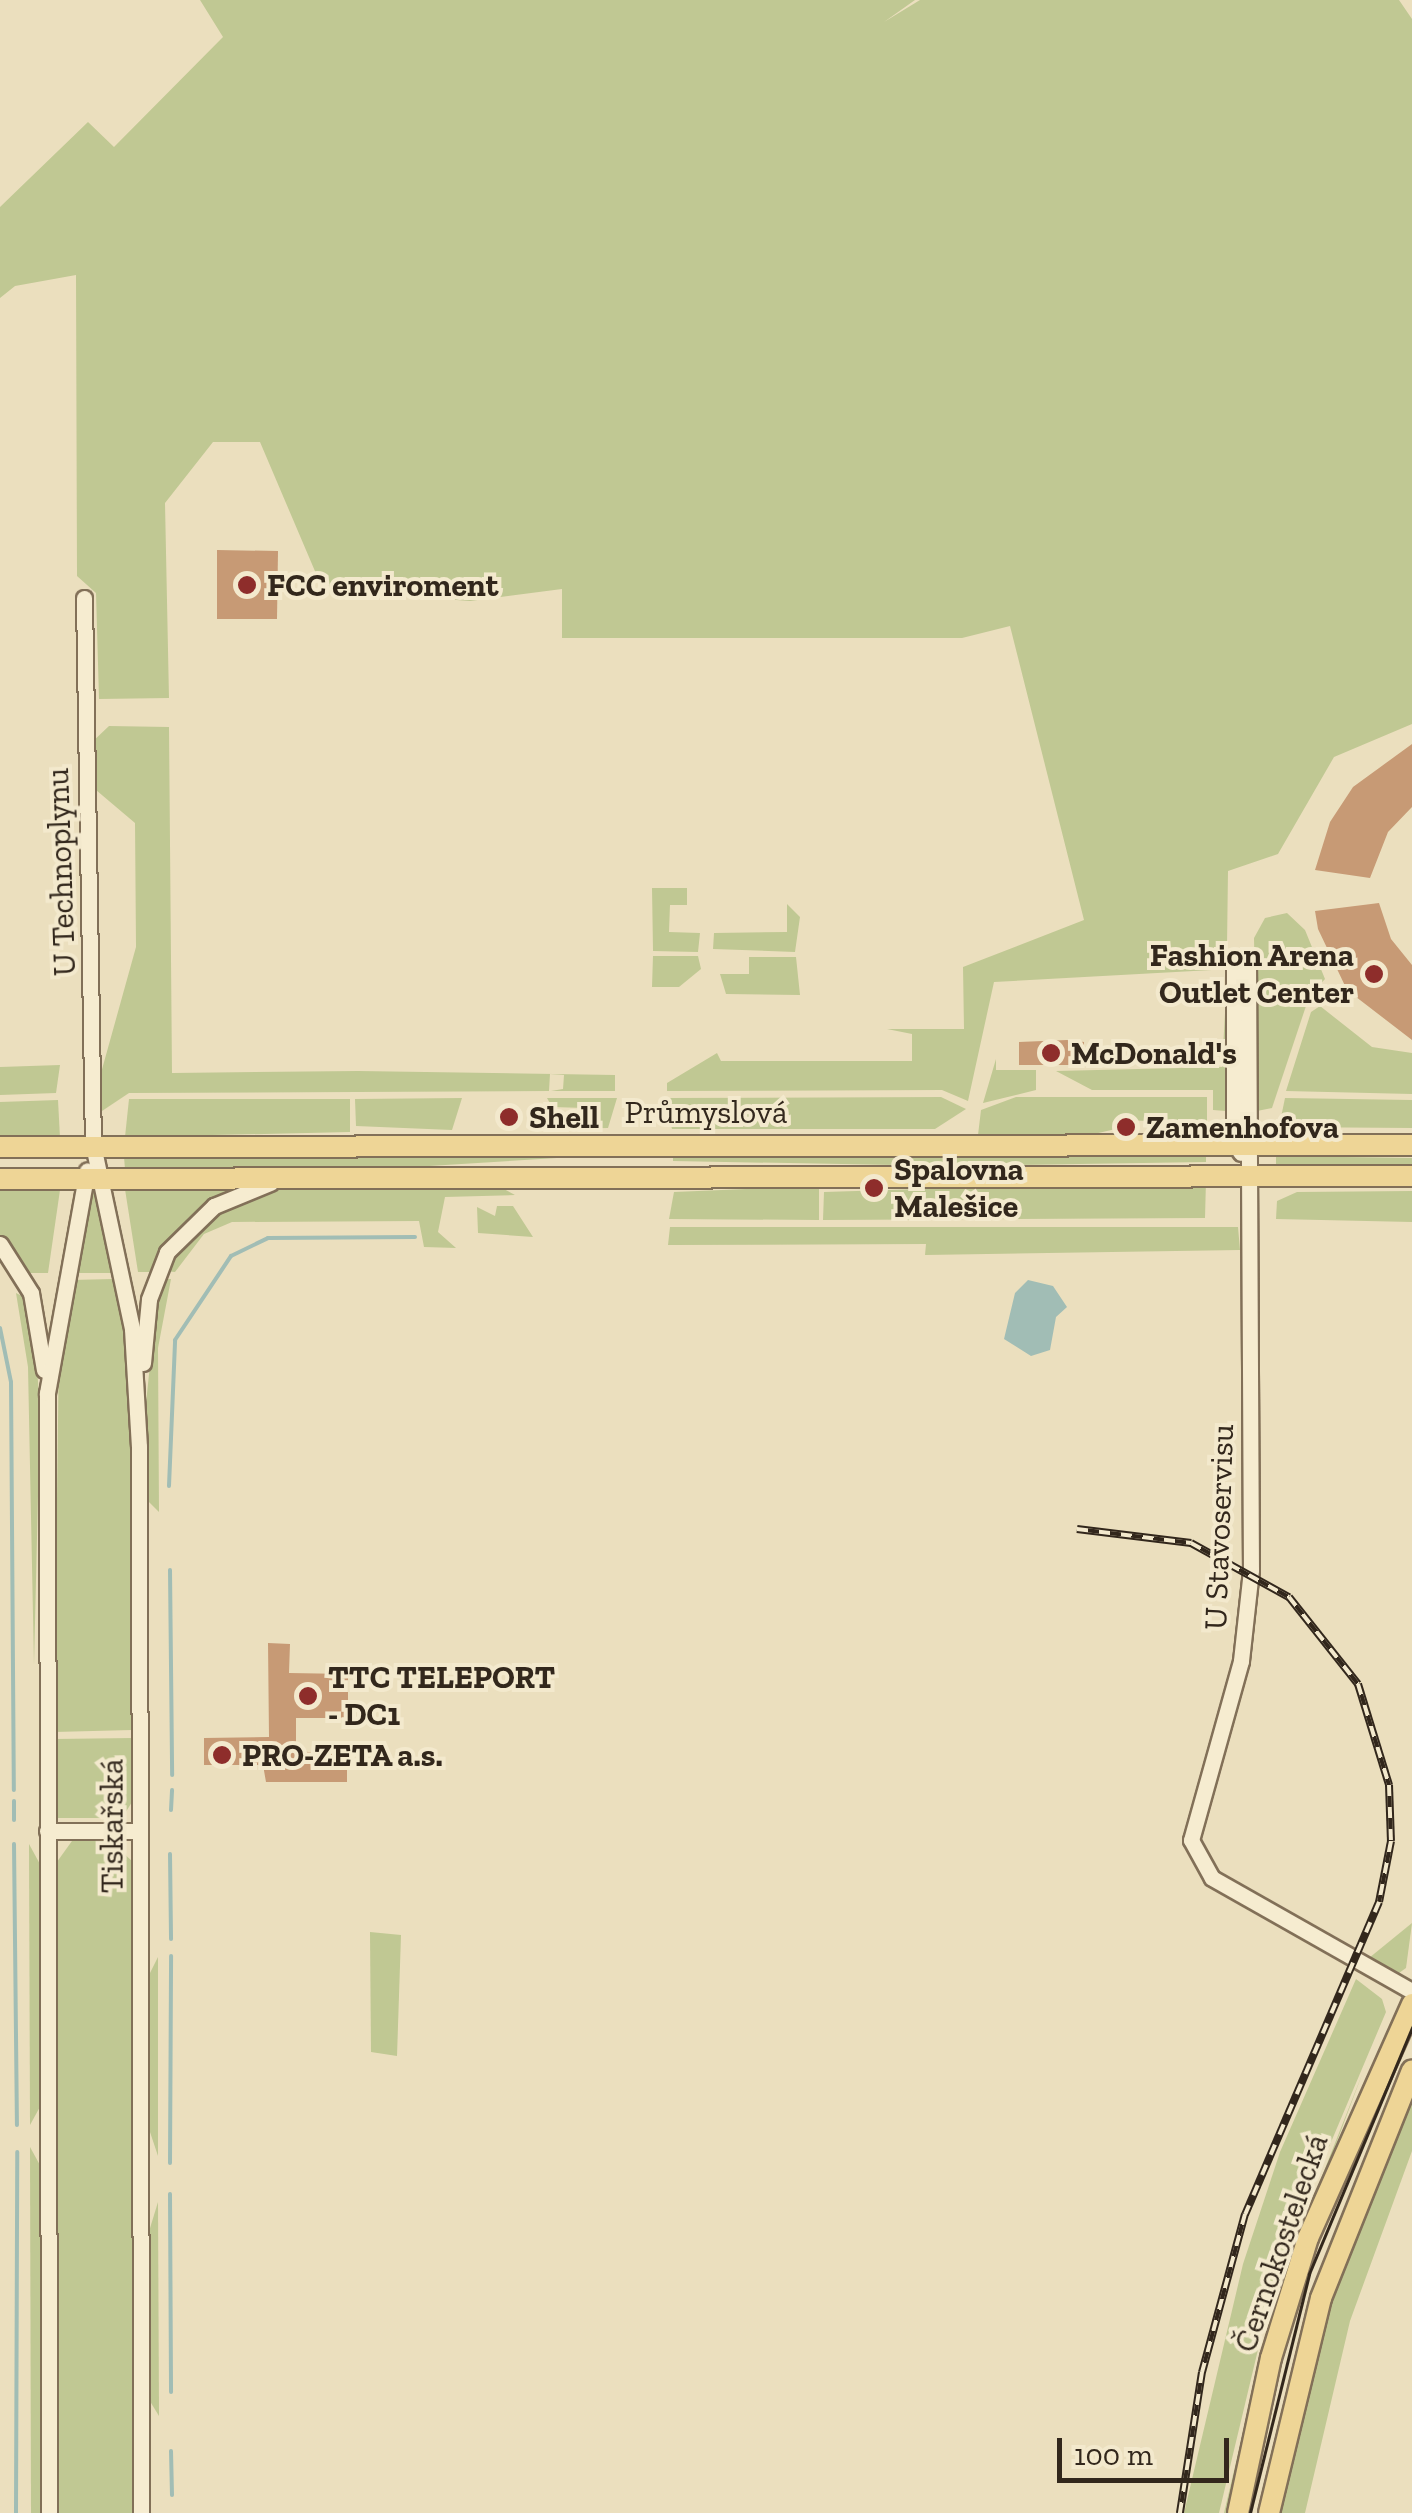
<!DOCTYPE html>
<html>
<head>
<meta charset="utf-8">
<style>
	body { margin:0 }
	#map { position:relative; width:1412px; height:2513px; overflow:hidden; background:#ebdfbe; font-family:"Zilla Slab",serif }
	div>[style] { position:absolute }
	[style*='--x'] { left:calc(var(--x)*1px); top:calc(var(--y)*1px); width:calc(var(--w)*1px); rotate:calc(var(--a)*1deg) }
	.green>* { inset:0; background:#c0c893 }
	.water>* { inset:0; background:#a1bdb5 }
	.stream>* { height:4px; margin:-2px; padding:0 2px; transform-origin:2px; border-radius:2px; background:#a1bdb5 }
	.building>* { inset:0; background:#c79a75 }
	.roads { filter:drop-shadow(2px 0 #827058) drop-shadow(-2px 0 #827058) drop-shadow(0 2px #827058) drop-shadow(0 -2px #827058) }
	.minor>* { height:15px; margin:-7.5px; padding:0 7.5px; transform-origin:7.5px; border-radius:7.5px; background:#f6ecd0 }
	.major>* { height:20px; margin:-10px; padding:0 10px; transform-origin:10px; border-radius:10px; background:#eed596 }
	.tram>* { height:2.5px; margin:-1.25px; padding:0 1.25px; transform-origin:1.25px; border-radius:1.25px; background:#32271c }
	.rail>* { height:8px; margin-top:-4px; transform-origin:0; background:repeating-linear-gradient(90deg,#f3e9cd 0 11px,#32271c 0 22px); box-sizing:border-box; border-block:2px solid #32271c }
	.dots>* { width:28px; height:28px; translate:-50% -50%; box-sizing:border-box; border:5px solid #f3e9cd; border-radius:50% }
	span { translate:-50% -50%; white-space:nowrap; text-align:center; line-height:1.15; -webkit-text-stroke:8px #f3e9cd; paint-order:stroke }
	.poi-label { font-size:32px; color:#32271c; font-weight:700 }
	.left { translate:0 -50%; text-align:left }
	.right { translate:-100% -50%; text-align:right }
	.street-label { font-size:32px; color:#32271c }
	.scale { position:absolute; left:1057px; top:2438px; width:172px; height:45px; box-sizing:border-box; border:5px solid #32271c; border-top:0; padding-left:12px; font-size:30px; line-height:35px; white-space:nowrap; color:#32271c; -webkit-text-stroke:8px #f3e9cd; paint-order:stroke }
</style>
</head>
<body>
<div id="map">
	<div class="green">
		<i style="clip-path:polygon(200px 0,915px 0,884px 22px,920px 0,1399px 0,1412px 19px,1412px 724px,1334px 757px,1278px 854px,1228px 871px,1227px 946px,1212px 970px,994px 982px,968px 1101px,942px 1090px,667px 1091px,667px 1083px,717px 1053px,721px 1061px,912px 1061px,912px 1034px,887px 1029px,964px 1029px,963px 967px,1084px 920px,1010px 626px,962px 638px,562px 638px,562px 589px,470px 601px,323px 590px,260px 442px,213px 442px,165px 503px,169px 698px,99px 699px,96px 593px,77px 576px,76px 275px,15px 286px,0 298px,0 207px,88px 122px,114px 147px,223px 37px)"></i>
		<i style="clip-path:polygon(109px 726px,169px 727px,172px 1073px,358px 1071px,615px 1075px,615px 1091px,551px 1091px,563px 1089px,564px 1075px,550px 1074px,549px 1091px,129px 1093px,99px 1113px,101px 1073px,136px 947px,135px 823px,96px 790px,91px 769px,90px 744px)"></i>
		<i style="clip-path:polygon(652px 888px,687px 888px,687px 905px,670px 905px,669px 932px,700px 933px,698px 952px,653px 951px)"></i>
		<i style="clip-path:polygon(787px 904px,800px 917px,795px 952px,713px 949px,714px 933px,787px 932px)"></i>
		<i style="clip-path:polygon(1287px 913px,1305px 930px,1325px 979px,1309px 997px,1272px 1108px,1257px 1111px,1254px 938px,1265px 918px)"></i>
		<i style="clip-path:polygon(698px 956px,701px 969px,679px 987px,652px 987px,653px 956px)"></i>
		<i style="clip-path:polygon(749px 957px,796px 957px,800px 995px,726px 994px,720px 974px,749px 974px)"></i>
		<i style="clip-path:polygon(1226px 995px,1226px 1111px,1213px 1110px,1213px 1090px,1092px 1090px,1056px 1071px,1222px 1067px)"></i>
		<i style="clip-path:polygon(1320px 1006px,1372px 1047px,1412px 1053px,1412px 1094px,1286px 1091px,1311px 1012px)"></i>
		<i style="clip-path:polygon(996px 1059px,996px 1070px,1036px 1070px,1036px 1090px,983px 1103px)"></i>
		<i style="clip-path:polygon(60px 1065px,56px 1093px,0 1095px,0 1067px)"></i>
		<i style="clip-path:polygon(941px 1097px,966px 1109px,935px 1129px,672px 1129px,667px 1110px,667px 1098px)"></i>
		<i style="clip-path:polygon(1016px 1097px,1207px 1097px,1207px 1123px,1121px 1120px,1120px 1128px,1094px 1134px,978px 1135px,981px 1110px)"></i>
		<i style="clip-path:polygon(462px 1098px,452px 1130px,356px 1126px,355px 1099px)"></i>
		<i style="clip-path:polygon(617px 1098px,608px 1128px,553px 1129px,585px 1127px,585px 1108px,552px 1107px,547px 1098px)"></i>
		<i style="clip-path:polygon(1285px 1098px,1412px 1100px,1412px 1128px,1279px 1127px)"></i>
		<i style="clip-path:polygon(129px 1099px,350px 1099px,350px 1132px,125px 1137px)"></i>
		<i style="clip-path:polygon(58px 1100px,60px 1138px,0 1140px,0 1102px)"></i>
		<i style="clip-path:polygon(1206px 1148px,1206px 1162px,949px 1166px,673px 1161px,673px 1149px)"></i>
		<i style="clip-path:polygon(622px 1154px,397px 1168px,125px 1169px,124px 1157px)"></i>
		<i style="clip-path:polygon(1276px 1156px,1412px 1158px,1412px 1169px,1276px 1167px)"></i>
		<i style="clip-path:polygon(1206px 1180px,1205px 1218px,823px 1220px,824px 1192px)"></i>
		<i style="clip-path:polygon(61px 1183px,48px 1273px,27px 1273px,0 1236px,0 1186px)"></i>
		<i style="clip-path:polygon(124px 1183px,242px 1185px,199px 1209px,150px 1272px,138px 1272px)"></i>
		<i style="clip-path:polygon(90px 1186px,96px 1186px,111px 1273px,74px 1273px)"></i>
		<i style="clip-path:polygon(419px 1186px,502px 1188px,515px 1195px,445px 1197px,438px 1232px,456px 1248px,424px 1247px,419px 1221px,232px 1222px,204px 1234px,175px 1272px,163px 1271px,213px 1213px,272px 1190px)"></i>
		<i style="clip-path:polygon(819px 1186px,819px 1220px,669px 1219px,674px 1192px)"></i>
		<i style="clip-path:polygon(1412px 1191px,1412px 1222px,1276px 1219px,1277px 1201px,1297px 1192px)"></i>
		<i style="clip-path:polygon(497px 1206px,513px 1206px,533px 1237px,478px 1233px,477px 1207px,495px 1216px)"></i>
		<i style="clip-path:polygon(670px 1227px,1238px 1227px,1240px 1250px,925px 1255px,926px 1244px,668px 1245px)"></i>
		<i style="clip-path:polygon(113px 1279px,125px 1325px,132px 1421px,132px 1730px,54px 1732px,59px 1345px,71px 1280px)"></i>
		<i style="clip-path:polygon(159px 1279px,171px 1279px,158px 1348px,159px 1512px,147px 1500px,146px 1403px)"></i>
		<i style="clip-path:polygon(16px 1293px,26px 1298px,35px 1338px,40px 1411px,34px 1665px,28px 1367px)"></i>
		<i style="clip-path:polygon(133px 1738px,132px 1802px,122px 1818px,57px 1818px,54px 1739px)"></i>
		<i style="clip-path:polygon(109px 1840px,133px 1862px,134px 2513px,56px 2513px,54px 1866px,72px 1841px)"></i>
		<i style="clip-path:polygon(29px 1844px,41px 1866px,41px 2105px,30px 2125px)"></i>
		<i style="clip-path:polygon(1412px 1923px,1406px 1968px,1399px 1973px,1369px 1958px)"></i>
		<i style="clip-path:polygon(370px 1932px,401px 1935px,397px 2056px,371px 2052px)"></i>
		<i style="clip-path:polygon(158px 1957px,158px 2156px,147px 2123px,147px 1979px)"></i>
		<i style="clip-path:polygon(1356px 1979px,1382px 1999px,1386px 2012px,1277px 2270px,1219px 2513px,1184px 2513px,1243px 2264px,1280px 2152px)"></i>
		<i style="clip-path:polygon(1363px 2072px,1316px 2197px,1231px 2513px,1224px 2513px,1276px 2293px)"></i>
		<i style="clip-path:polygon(1412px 2095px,1412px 2151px,1350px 2321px,1305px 2513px,1276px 2513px,1331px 2290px)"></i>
		<i style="clip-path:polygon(30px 2147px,41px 2167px,42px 2513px,31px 2513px)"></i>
		<i style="clip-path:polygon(158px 2202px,159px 2416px,148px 2398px,147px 2238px)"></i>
	</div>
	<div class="water">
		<i style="clip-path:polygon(1028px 1280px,1053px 1286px,1067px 1307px,1056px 1317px,1050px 1350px,1031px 1356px,1004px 1339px,1015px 1293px)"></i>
	</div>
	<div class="stream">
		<i style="--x:0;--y:1328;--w:55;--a:78.5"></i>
		<i style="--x:11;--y:1382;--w:408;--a:89.6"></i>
		<i style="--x:169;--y:1486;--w:146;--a:-87.6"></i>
		<i style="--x:175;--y:1340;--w:101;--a:-56.3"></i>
		<i style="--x:231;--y:1256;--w:41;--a:-25.9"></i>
		<i style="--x:268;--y:1238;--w:147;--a:-0.4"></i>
		<i style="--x:170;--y:1570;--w:205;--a:89.4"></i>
		<i style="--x:14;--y:1801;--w:19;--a:90"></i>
		<i style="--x:171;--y:1810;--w:20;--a:-87"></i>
		<i style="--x:14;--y:1844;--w:281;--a:89.4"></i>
		<i style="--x:170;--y:1854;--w:85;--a:89.3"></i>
		<i style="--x:170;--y:2163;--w:207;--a:-89.7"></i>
		<i style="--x:170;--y:2194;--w:198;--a:89.7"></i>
		<i style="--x:171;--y:2451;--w:44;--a:88.7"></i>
		<i style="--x:16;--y:2513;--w:361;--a:-89.8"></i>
	</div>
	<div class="building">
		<i style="clip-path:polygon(217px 550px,278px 551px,277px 619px,217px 619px)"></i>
		<i style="clip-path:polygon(1412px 744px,1412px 807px,1388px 832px,1370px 878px,1315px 870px,1330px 822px,1353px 787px)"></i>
		<i style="clip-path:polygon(1379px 903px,1391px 939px,1412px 965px,1412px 1040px,1347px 990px,1318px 929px,1315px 911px)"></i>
		<i style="clip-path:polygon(1067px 1040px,1084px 1042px,1084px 1065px,1019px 1065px,1019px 1042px)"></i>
		<i style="clip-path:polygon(268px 1643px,290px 1644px,289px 1673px,348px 1674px,348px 1718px,296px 1718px,296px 1751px,347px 1755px,347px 1782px,266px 1782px,263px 1765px,204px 1765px,204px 1738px,269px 1737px)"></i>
	</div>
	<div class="roads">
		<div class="minor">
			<i style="--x:84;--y:598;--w:547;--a:89.06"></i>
			<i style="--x:93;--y:1145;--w:188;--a:78"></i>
			<i style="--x:132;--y:1329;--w:118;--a:86.6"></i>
			<i style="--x:139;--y:1447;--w:1066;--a:89.89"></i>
			<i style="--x:1234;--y:959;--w:184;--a:90"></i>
			<i style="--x:1234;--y:1143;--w:12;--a:55"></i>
			<i style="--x:1248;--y:959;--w:611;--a:89.72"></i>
			<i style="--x:1251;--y:1570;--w:92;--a:96.3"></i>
			<i style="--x:1241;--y:1661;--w:186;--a:105.6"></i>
			<i style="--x:1191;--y:1840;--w:43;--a:61.1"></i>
			<i style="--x:1212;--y:1878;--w:230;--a:29.5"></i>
			<i style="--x:0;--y:1244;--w:58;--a:57.7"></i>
			<i style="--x:31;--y:1293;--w:78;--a:80.4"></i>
			<i style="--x:143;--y:1363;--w:64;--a:-84.6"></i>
			<i style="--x:149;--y:1299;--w:50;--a:-69"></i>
			<i style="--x:167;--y:1252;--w:66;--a:-44.4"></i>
			<i style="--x:214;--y:1206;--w:61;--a:-22.3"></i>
			<i style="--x:47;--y:1831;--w:92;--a:0"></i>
			<i style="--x:49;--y:2513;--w:1120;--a:-90.1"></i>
			<i style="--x:47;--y:1393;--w:226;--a:-79.8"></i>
		</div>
		<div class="major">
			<i style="--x:0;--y:1147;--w:1412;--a:-0.08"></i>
			<i style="--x:0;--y:1179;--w:1412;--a:-0.12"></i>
			<i style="--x:1238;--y:2513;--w:158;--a:-78"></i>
			<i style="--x:1271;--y:2358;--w:126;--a:-72.9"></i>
			<i style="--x:1308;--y:2238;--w:256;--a:-66"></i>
			<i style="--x:1269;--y:2513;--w:221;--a:-76.4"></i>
			<i style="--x:1321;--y:2298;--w:245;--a:-68.2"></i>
		</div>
	</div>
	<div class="tram">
		<i style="--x:1250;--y:2513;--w:246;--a:-76.1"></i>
		<i style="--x:1309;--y:2274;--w:267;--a:-67.3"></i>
	</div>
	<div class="rail">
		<i style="--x:1077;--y:1529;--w:115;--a:7"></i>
		<i style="--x:1191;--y:1543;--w:112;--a:28.9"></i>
		<i style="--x:1289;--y:1597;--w:111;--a:51.6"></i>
		<i style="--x:1358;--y:1684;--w:106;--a:72.9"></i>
		<i style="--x:1389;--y:1785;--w:56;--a:88"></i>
		<i style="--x:1391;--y:1841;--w:62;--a:101.1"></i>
		<i style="--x:1379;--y:1902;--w:340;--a:113.2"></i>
		<i style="--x:1245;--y:2214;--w:164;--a:105.2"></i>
		<i style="--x:1202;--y:2372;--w:143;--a:98.9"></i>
	</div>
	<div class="dots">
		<i style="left:247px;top:585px;background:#8e2d2b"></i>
		<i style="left:1374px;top:974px;background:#8e2d2b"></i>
		<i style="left:1051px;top:1053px;background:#8e2d2b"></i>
		<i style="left:509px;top:1117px;background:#8e2d2b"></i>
		<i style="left:1126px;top:1127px;background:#8e2d2b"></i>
		<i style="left:874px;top:1188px;background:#8e2d2b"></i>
		<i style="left:308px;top:1696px;background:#8e2d2b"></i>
		<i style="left:222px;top:1755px;background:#8e2d2b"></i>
	</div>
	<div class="poi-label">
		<span class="left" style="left:267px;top:585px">FCC enviroment</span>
		<span class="right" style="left:1354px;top:974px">Fashion Arena<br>Outlet Center</span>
		<span class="left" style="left:1071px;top:1053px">McDonald's</span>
		<span class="left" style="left:529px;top:1117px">Shell</span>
		<span class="left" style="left:1146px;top:1127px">Zamenhofova</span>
		<span class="left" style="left:894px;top:1188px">Spalovna<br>Malešice</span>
		<span class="left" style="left:328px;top:1696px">TTC TELEPORT<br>- DC1</span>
		<span class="left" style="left:242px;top:1755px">PRO-ZETA a.s.</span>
	</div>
	<div class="street-label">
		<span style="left:61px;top:872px;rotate:-92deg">U Technoplynu</span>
		<span style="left:706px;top:1112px">Průmyslová</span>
		<span style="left:1219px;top:1527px;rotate:-88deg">U Stavoservisu</span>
		<span style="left:112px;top:1826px;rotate:-90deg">Tiskařská</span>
		<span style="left:1281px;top:2243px;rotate:-71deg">Černokostelecká</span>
	</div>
	<div class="scale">100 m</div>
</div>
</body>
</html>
